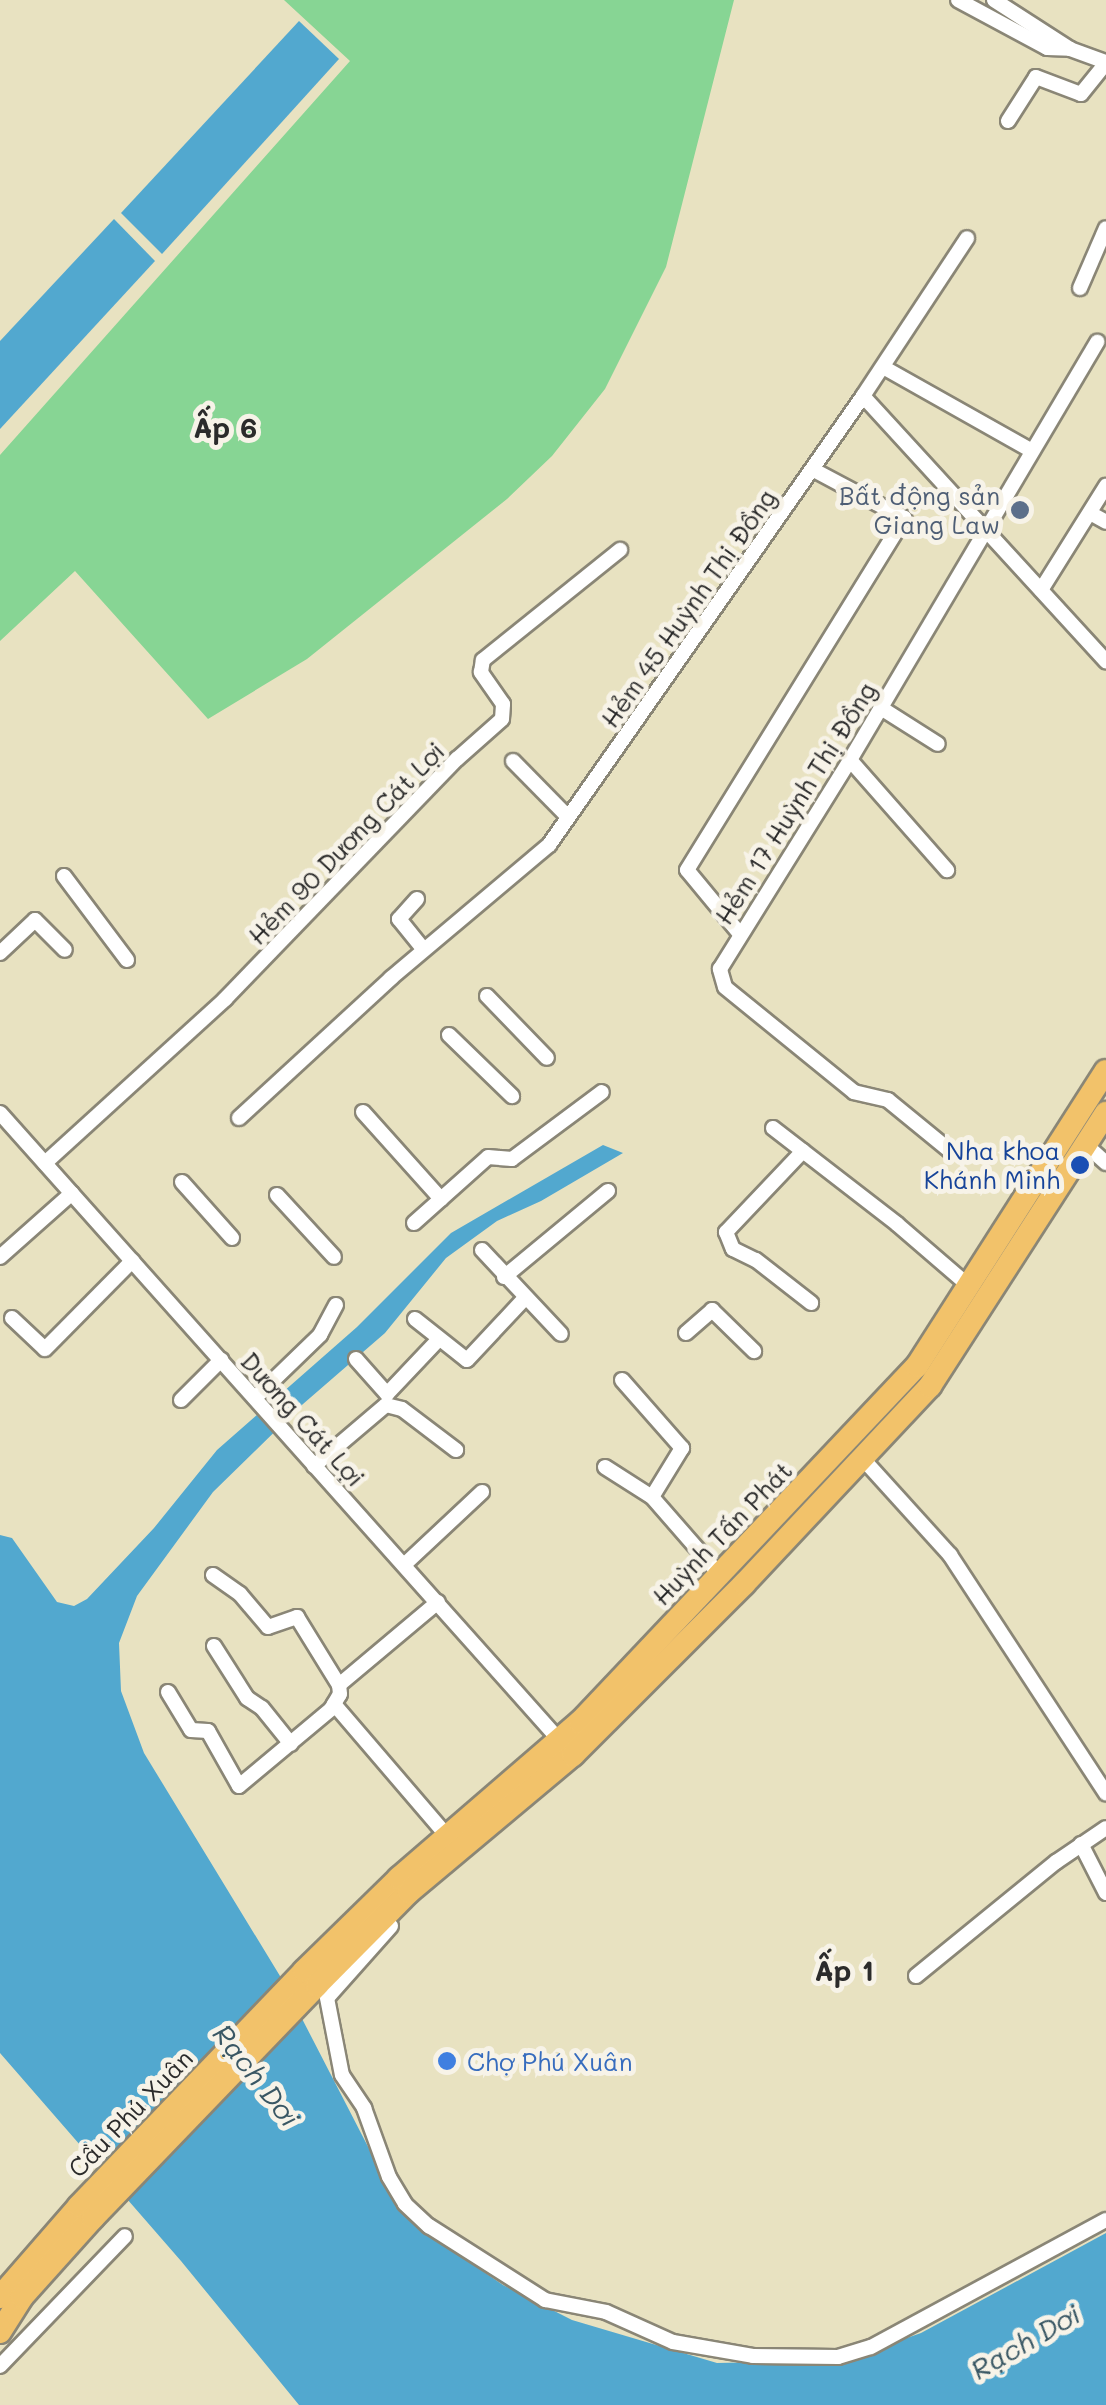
<!DOCTYPE html>
<html>
<head>
<meta charset="utf-8">
<style>
	body { margin:0 }
	#map { position:relative; width:1106px; height:2405px; overflow:hidden; background:#e8e2c1; font-family:Mali,sans-serif }
	div>[style] { position:absolute }
	[style*='--x'] { left:calc(var(--x)*1px); top:calc(var(--y)*1px); width:calc(var(--w)*1px); rotate:calc(var(--a)*1deg) }
	.green>* { inset:0; background:#87d594 }
	.water>* { inset:0; background:#52a8cf }
	.roads { filter:drop-shadow(2px 0 #8a8676) drop-shadow(-2px 0 #8a8676) drop-shadow(0 2px #8a8676) drop-shadow(0 -2px #8a8676) }
	.street>* { height:14px; margin:-7px; padding:0 7px; transform-origin:7px; border-radius:7px; background:#fff }
	.primary>* { height:22px; margin:-11px; padding:0 11px; transform-origin:11px; border-radius:11px; background:#f2c26a }
	.dots>* { width:28px; height:28px; translate:-50% -50%; box-sizing:border-box; border:5px solid #f7f3e8; border-radius:50% }
	span { translate:-50% -50%; white-space:nowrap; text-align:center; line-height:1.15; -webkit-text-stroke:10px #f7f3e8; paint-order:stroke }
	.service-label { font-size:25px; color:#4e5e75 }
	.right { translate:-100% -50%; text-align:right }
	.street-label { font-size:25px; color:#2b2b2b }
	.transit-label { font-size:25px; color:#164399 }
	.shop-label { font-size:25px; color:#366cbe }
	.left { translate:0 -50%; text-align:left }
	.neighbourhood-label { font-size:28px; color:#2b2b2b; font-weight:700 }
	.water-label { font-size:28px; color:#395764; font-style:italic }
</style>
</head>
<body>
<div id="map">
	<div class="green">
		<i style="clip-path:polygon(284px 0,734px 0,666px 267px,605px 389px,552px 456px,507px 499px,307px 659px,208px 719px,75px 571px,0 641px,0 455px,350px 61px)"></i>
	</div>
	<div class="water">
		<i style="clip-path:polygon(299px 21px,339px 59px,162px 254px,121px 213px)"></i>
		<i style="clip-path:polygon(114px 219px,155px 261px,0 429px,0 341px)"></i>
		<i style="clip-path:polygon(603px 1145px,623px 1153px,541px 1201px,497px 1221px,446px 1258px,385px 1333px,303px 1404px,213px 1492px,137px 1596px,119px 1643px,121px 1691px,144px 1753px,280px 1976px,396px 2201px,437px 2240px,503px 2285px,572px 2320px,717px 2363px,844px 2360px,921px 2333px,1106px 2233px,1106px 2405px,299px 2405px,181px 2261px,0 2053px,0 1535px,12px 1538px,57px 1602px,74px 1606px,87px 1599px,154px 1528px,217px 1450px,357px 1327px,451px 1233px)"></i>
	</div>
	<div class="roads">
		<div class="street">
			<i style="--x:958;--y:0;--w:101;--a:28.3"></i>
			<i style="--x:1047;--y:48;--w:23;--a:2"></i>
			<i style="--x:1070;--y:49;--w:38;--a:20"></i>
			<i style="--x:994;--y:0;--w:90;--a:32.8"></i>
			<i style="--x:1008;--y:121;--w:52;--a:-57.5"></i>
			<i style="--x:1036;--y:77;--w:48;--a:20.7"></i>
			<i style="--x:1081;--y:94;--w:40;--a:-51"></i>
			<i style="--x:1080;--y:288;--w:65;--a:-66.6"></i>
			<i style="--x:883;--y:367;--w:171;--a:29.4"></i>
			<i style="--x:863;--y:396;--w:360;--a:47.5"></i>
			<i style="--x:1090;--y:513;--w:18;--a:29"></i>
			<i style="--x:1041;--y:590;--w:123;--a:-58"></i>
			<i style="--x:881;--y:708;--w:67;--a:32.3"></i>
			<i style="--x:850;--y:760;--w:147;--a:48.6"></i>
			<i style="--x:513;--y:761;--w:77;--a:45.5"></i>
			<i style="--x:64;--y:876;--w:105;--a:53.1"></i>
			<i style="--x:417;--y:899;--w:27;--a:132"></i>
			<i style="--x:399;--y:919;--w:38;--a:51"></i>
			<i style="--x:740;--y:934;--w:83;--a:-129.6"></i>
			<i style="--x:687;--y:870;--w:414;--a:-58.3"></i>
			<i style="--x:904;--y:518;--w:104;--a:-152"></i>
			<i style="--x:0;--y:953;--w:48;--a:-43.3"></i>
			<i style="--x:35;--y:920;--w:42;--a:45"></i>
			<i style="--x:487;--y:996;--w:86;--a:45.9"></i>
			<i style="--x:449;--y:1035;--w:88;--a:44.1"></i>
			<i style="--x:363;--y:1112;--w:117;--a:48.1"></i>
			<i style="--x:0;--y:1113;--w:844;--a:48.27"></i>
			<i style="--x:239;--y:1118;--w:207;--a:-42.6"></i>
			<i style="--x:391;--y:978;--w:207;--a:-40.1"></i>
			<i style="--x:549;--y:845;--w:548;--a:-55.03"></i>
			<i style="--x:863;--y:396;--w:189;--a:-56.6"></i>
			<i style="--x:773;--y:1128;--w:157;--a:37.7"></i>
			<i style="--x:897;--y:1224;--w:95;--a:40.7"></i>
			<i style="--x:1086;--y:1145;--w:27;--a:42"></i>
			<i style="--x:949;--y:1150;--w:79;--a:-140.7"></i>
			<i style="--x:888;--y:1100;--w:35;--a:-167"></i>
			<i style="--x:854;--y:1092;--w:166;--a:-140.9"></i>
			<i style="--x:725;--y:987;--w:19;--a:-106"></i>
			<i style="--x:720;--y:969;--w:246;--a:-58.1"></i>
			<i style="--x:850;--y:760;--w:486;--a:-59.4"></i>
			<i style="--x:803;--y:1151;--w:112;--a:133.5"></i>
			<i style="--x:726;--y:1232;--w:18;--a:68"></i>
			<i style="--x:733;--y:1249;--w:25;--a:26"></i>
			<i style="--x:756;--y:1260;--w:70;--a:38"></i>
			<i style="--x:45;--y:1163;--w:244;--a:-42.3"></i>
			<i style="--x:225;--y:999;--w:334;--a:-46"></i>
			<i style="--x:457;--y:759;--w:60;--a:-41.6"></i>
			<i style="--x:502;--y:719;--w:15;--a:-86"></i>
			<i style="--x:503;--y:704;--w:39;--a:-125"></i>
			<i style="--x:481;--y:672;--w:12;--a:-81"></i>
			<i style="--x:483;--y:660;--w:176;--a:-38.8"></i>
			<i style="--x:182;--y:1182;--w:75;--a:48.2"></i>
			<i style="--x:277;--y:1195;--w:84;--a:47.4"></i>
			<i style="--x:414;--y:1223;--w:99;--a:-41.7"></i>
			<i style="--x:488;--y:1157;--w:24;--a:5"></i>
			<i style="--x:512;--y:1159;--w:112;--a:-36.7"></i>
			<i style="--x:482;--y:1250;--w:115;--a:46.8"></i>
			<i style="--x:0;--y:1257;--w:96;--a:-41.6"></i>
			<i style="--x:504;--y:1277;--w:135;--a:-39.6"></i>
			<i style="--x:12;--y:1318;--w:45;--a:43.2"></i>
			<i style="--x:45;--y:1349;--w:124;--a:-45.3"></i>
			<i style="--x:415;--y:1319;--w:66;--a:38.3"></i>
			<i style="--x:467;--y:1360;--w:83;--a:-46.9"></i>
			<i style="--x:686;--y:1333;--w:35;--a:-41"></i>
			<i style="--x:712;--y:1310;--w:59;--a:44.3"></i>
			<i style="--x:356;--y:1359;--w:47;--a:48.5"></i>
			<i style="--x:387;--y:1394;--w:74;--a:-46.6"></i>
			<i style="--x:622;--y:1380;--w:91;--a:48.6"></i>
			<i style="--x:682;--y:1448;--w:57;--a:121.5"></i>
			<i style="--x:652;--y:1497;--w:105;--a:48.9"></i>
			<i style="--x:255;--y:1398;--w:91;--a:-44.1"></i>
			<i style="--x:320;--y:1335;--w:34;--a:-62"></i>
			<i style="--x:181;--y:1400;--w:57;--a:-45"></i>
			<i style="--x:863;--y:1459;--w:130;--a:47.8"></i>
			<i style="--x:950;--y:1555;--w:285;--a:56.8"></i>
			<i style="--x:314;--y:1466;--w:94;--a:-40.3"></i>
			<i style="--x:386;--y:1405;--w:16;--a:14"></i>
			<i style="--x:402;--y:1409;--w:68;--a:37.2"></i>
			<i style="--x:605;--y:1467;--w:56;--a:32.6"></i>
			<i style="--x:404;--y:1565;--w:107;--a:-43.1"></i>
			<i style="--x:213;--y:1575;--w:33;--a:35"></i>
			<i style="--x:240;--y:1594;--w:43;--a:49.7"></i>
			<i style="--x:268;--y:1627;--w:31;--a:-19"></i>
			<i style="--x:297;--y:1617;--w:80;--a:58.3"></i>
			<i style="--x:214;--y:1646;--w:62;--a:57.6"></i>
			<i style="--x:247;--y:1698;--w:18;--a:34"></i>
			<i style="--x:262;--y:1708;--w:46;--a:51.1"></i>
			<i style="--x:168;--y:1692;--w:44;--a:58.8"></i>
			<i style="--x:191;--y:1730;--w:17;--a:3"></i>
			<i style="--x:208;--y:1731;--w:63;--a:60.6"></i>
			<i style="--x:239;--y:1786;--w:120;--a:-39.9"></i>
			<i style="--x:331;--y:1709;--w:17;--a:-59"></i>
			<i style="--x:340;--y:1694;--w:9;--a:-96"></i>
			<i style="--x:339;--y:1685;--w:129;--a:-40"></i>
			<i style="--x:334;--y:1704;--w:175;--a:49.4"></i>
			<i style="--x:1081;--y:1844;--w:55;--a:63"></i>
			<i style="--x:391;--y:1926;--w:96;--a:131.6"></i>
			<i style="--x:327;--y:1998;--w:78;--a:79"></i>
			<i style="--x:342;--y:2075;--w:40;--a:56"></i>
			<i style="--x:364;--y:2108;--w:73;--a:70.1"></i>
			<i style="--x:389;--y:2177;--w:31;--a:59"></i>
			<i style="--x:405;--y:2204;--w:33;--a:43"></i>
			<i style="--x:429;--y:2226;--w:138;--a:32.5"></i>
			<i style="--x:545;--y:2300;--w:62;--a:11.1"></i>
			<i style="--x:606;--y:2312;--w:73;--a:24.1"></i>
			<i style="--x:673;--y:2342;--w:81;--a:9.9"></i>
			<i style="--x:753;--y:2356;--w:85;--a:0.7"></i>
			<i style="--x:838;--y:2357;--w:34;--a:-17"></i>
			<i style="--x:871;--y:2347;--w:267;--a:-28.4"></i>
			<i style="--x:916;--y:1976;--w:181;--a:-39.2"></i>
			<i style="--x:1056;--y:1862;--w:60;--a:-34.2"></i>
			<i style="--x:0;--y:2366;--w:180;--a:-46.1"></i>
		</div>
		<div class="primary">
			<i style="--x:0;--y:2297;--w:121;--a:-49"></i>
			<i style="--x:79;--y:2206;--w:325;--a:-46.2"></i>
			<i style="--x:304;--y:1971;--w:133;--a:-44.4"></i>
			<i style="--x:399;--y:1878;--w:239;--a:-40.8"></i>
			<i style="--x:580;--y:1722;--w:490;--a:-46.6"></i>
			<i style="--x:917;--y:1366;--w:350;--a:-57.4"></i>
			<i style="--x:0;--y:2332;--w:41;--a:-57.8"></i>
			<i style="--x:22;--y:2297;--w:106;--a:-48.1"></i>
			<i style="--x:93;--y:2218;--w:323;--a:-46.1"></i>
			<i style="--x:317;--y:1985;--w:131;--a:-45.3"></i>
			<i style="--x:409;--y:1892;--w:214;--a:-39.9"></i>
			<i style="--x:573;--y:1755;--w:242;--a:-45"></i>
			<i style="--x:744;--y:1584;--w:272;--a:-46.8"></i>
			<i style="--x:930;--y:1386;--w:325;--a:-57.2"></i>
		</div>
	</div>
	<div class="dots">
		<i style="left:1020px;top:510px;background:#5c6f8a"></i>
		<i style="left:1080px;top:1165px;background:#1a4fb4"></i>
		<i style="left:447px;top:2061px;background:#3f7fe0"></i>
	</div>
	<div class="service-label">
		<span class="right" style="left:1000px;top:510px">Bất động sản<br>Giang Law</span>
	</div>
	<div class="street-label">
		<span style="left:688px;top:608px;rotate:-55deg">Hẻm 45 Huỳnh Thị Đồng</span>
		<span style="left:795px;top:803px;rotate:-58deg">Hẻm 17 Huỳnh Thị Đồng</span>
		<span style="left:346px;top:843px;rotate:-46deg">Hẻm 90 Dương Cát Lợi</span>
		<span style="left:303px;top:1419px;rotate:48deg">Dương Cát Lợi</span>
		<span style="left:722px;top:1533px;rotate:-46deg">Huỳnh Tấn Phát</span>
		<span style="left:130px;top:2113px;rotate:-46deg">Cầu Phú Xuân</span>
	</div>
	<div class="transit-label">
		<span class="right" style="left:1060px;top:1165px">Nha khoa<br>Khánh Minh</span>
	</div>
	<div class="shop-label">
		<span class="left" style="left:467px;top:2061px">Chợ Phú Xuân</span>
	</div>
	<div class="neighbourhood-label">
		<span style="left:225px;top:427px">Ấp 6</span>
		<span style="left:844px;top:1970px">Ấp 1</span>
	</div>
	<div class="water-label">
		<span style="left:257px;top:2075px;rotate:52deg">Rạch Dơi</span>
		<span style="left:1025px;top:2341px;rotate:-30deg">Rạch Dơi</span>
	</div>
</div>
</body>
</html>
